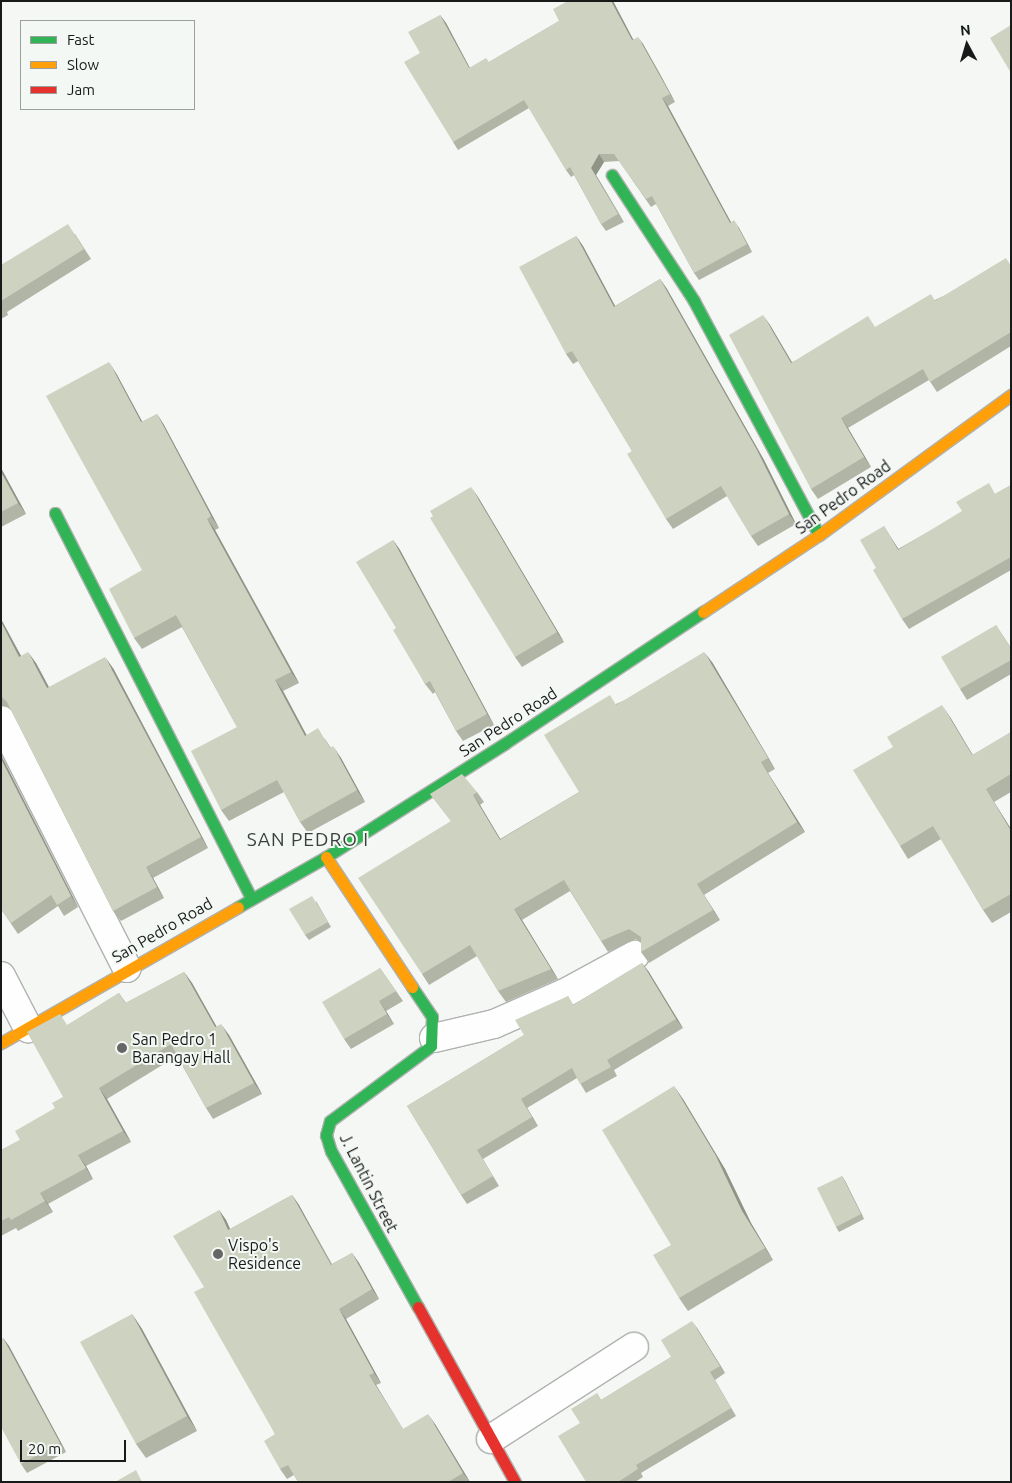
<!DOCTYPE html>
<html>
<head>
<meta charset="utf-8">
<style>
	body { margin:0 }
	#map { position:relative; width:1012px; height:1483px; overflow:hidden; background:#f5f7f5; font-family:Ubuntu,sans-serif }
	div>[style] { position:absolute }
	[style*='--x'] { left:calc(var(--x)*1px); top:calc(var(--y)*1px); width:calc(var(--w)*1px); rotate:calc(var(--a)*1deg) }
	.roads { filter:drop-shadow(1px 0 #b0b2b0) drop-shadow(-1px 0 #b0b2b0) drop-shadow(0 1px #b0b2b0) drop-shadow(0 -1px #b0b2b0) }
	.street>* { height:28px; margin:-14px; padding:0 14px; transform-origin:14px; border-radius:14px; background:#fefefe }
	.fast>* { height:11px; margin:-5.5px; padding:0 5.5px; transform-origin:5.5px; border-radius:5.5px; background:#30b455 }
	.slow>* { height:11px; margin:-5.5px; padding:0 5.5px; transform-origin:5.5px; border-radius:5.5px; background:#ff9f0a }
	.jam>* { height:11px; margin:-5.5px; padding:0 5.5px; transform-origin:5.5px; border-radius:5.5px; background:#e5322d }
	.wall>* { inset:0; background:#b1b5a6 }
	.shaded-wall>* { inset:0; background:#909487 }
	.building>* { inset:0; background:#ced3c1 }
	.dots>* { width:14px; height:14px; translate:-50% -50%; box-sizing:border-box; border:2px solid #f4f8f4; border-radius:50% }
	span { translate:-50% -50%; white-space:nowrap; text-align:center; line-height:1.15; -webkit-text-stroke:4px #f4f8f4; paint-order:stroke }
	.street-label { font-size:16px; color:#181a19 }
	.poi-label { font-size:16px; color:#181a19 }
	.left { translate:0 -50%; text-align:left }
	.quarter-label { font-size:19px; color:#3c3f3c; letter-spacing:1px }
	.frame { position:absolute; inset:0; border:2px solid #181a19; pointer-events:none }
	.legend { position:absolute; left:20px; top:20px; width:175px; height:90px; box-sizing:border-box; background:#f4f8f4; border:1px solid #9c9f9c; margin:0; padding:6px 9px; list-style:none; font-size:15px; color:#181a19 }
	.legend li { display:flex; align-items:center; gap:10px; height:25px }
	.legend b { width:25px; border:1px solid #9c9f9c }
	.north { position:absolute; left:942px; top:20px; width:50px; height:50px; -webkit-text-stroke:4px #f4f8f4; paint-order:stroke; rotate:354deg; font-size:14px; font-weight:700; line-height:20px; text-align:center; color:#181a19 }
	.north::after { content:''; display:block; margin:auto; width:18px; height:22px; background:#181a19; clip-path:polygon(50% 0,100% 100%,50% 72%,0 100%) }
	.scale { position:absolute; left:20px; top:1440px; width:106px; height:22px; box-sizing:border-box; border:2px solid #181a19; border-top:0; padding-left:6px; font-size:15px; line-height:18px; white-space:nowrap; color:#181a19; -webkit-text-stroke:4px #f4f8f4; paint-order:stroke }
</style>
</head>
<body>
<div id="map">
	<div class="roads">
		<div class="street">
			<i style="--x:1;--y:720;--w:278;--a:63.1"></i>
			<i style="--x:1;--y:976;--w:59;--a:62.6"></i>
			<i style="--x:434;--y:1038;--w:62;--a:-13.1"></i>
			<i style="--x:494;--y:1024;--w:77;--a:-23.6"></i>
			<i style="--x:565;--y:993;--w:80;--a:-28.5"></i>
			<i style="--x:491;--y:1439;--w:170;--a:-32.8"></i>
		</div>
		<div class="fast">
			<i style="--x:612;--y:175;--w:150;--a:56.9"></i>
			<i style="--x:694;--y:301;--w:265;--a:61.9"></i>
			<i style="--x:55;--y:513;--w:432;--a:63"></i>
			<i style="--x:238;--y:907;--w:101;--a:-29.6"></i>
			<i style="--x:326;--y:857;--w:211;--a:-32.4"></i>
			<i style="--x:504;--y:744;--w:239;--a:-33.6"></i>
			<i style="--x:412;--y:987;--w:36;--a:56"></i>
			<i style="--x:432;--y:1017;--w:29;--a:92"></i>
			<i style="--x:431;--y:1046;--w:126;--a:143.4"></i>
			<i style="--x:330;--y:1121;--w:15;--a:106"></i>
			<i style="--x:326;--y:1135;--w:17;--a:73"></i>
			<i style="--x:331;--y:1151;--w:179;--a:60.9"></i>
		</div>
		<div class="slow">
			<i style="--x:703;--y:612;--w:139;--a:-33.6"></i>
			<i style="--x:819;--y:535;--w:238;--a:-36.1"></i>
			<i style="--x:326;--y:857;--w:156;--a:56.5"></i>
			<i style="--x:1;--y:1043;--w:273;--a:-29.8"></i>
		</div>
		<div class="jam">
			<i style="--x:418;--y:1307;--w:200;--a:61"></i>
		</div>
	</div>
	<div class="wall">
		<i style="clip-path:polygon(568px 1px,613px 1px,633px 39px,643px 44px,659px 72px,675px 102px,668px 106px,731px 222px,739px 228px,752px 252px,699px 280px,694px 273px,656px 204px,651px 207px,619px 161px,604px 162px,596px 175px,624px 222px,606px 231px,601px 224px,574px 175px,571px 177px,566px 170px,529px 108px,458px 150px,453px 142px,420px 53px,440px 15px,446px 23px,470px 68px,489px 62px,559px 21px)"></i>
		<i style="clip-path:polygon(75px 234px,91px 259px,7px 312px,8px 315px,1px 319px,1px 265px)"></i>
		<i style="clip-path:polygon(576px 236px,583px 246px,615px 306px,660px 279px,667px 289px,764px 460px,796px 524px,758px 546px,751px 536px,727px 496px,673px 529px,666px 519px,632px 451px,578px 361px,573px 364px,566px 354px)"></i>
		<i style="clip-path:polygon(1011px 265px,1011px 346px,937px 392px,929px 380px,848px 428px,871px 467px,818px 499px,811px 489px,770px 325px,792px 362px,876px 327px)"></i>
		<i style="clip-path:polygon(116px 373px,142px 422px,157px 414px,164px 425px,219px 528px,215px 530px,299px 683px,283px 691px,306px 735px,325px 739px,331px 748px,341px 758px,365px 802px,308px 833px,300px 822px,284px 792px,229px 821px,221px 810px,237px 727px,182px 627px,142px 649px,134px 638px,142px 570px)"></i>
		<i style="clip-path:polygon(1px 468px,26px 514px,1px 527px)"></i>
		<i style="clip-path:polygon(1011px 485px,1011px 570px,909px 629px,902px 619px,876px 568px,884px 526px,898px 549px)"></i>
		<i style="clip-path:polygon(478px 497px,564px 642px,522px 667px,515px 657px)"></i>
		<i style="clip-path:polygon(393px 540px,400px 550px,494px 725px,463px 741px,456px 731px,435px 692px,433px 694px,425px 684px,396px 628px)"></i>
		<i style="clip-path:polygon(1px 619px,21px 656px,36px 663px,49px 687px,113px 668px,208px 848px,153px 878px,164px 898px,121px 921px,113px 911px,10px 708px,9px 707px,1px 706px)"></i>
		<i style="clip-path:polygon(996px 625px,1011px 648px,1011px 674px,967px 700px,960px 689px)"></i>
		<i style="clip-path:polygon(712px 662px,775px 769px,768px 773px,805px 832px,704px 895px,720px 920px,649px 963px,641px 952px,641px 943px,636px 939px,608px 952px,601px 941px,570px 891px,522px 920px,558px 979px,506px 1002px,498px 991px,477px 956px,429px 985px,422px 974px,451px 821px,430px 794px,477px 792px,484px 802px,480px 805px,500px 839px,579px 792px,616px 704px)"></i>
		<i style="clip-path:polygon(950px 717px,973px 755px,1011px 732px,1011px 792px,994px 802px,1011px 829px,1011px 912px,992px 923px,983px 910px,941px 839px,908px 859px,900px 846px)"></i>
		<i style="clip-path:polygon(1px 755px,78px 907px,64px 916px,58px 906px,18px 934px,1px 909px)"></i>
		<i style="clip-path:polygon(316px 901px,331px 927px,309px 940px,305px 935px)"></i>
		<i style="clip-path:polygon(642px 963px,683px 1028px,614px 1070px,617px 1076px,586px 1093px,577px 1078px,527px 1108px,538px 1126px,483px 1159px,499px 1186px,467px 1204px,461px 1195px,407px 1106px,524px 1035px,568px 996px,573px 1005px)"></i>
		<i style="clip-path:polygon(380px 968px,403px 1001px,386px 1011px,394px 1024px,351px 1049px,344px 1039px)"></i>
		<i style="clip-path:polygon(184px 972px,192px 983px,216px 1026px,229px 1035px,262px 1094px,213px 1119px,206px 1108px,177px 1056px,107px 1099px,131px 1142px,86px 1166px,93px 1179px,48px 1204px,53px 1212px,18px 1231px,16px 1228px,1px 1236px,1px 1150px,20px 1140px,55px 1108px,63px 1097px,68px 1025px,119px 993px,126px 1003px)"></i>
		<i style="clip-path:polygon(683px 1099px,725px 1169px,751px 1223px,773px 1260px,688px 1311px,679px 1298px,671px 1245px)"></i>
		<i style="clip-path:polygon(842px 1176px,845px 1181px,864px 1219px,839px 1232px,836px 1227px)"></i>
		<i style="clip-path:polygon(292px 1195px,299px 1205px,332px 1264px,352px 1253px,359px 1263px,379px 1299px,346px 1319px,381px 1383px,376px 1385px,403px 1429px,435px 1424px,470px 1482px,298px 1482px,294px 1475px,287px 1479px,280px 1469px,275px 1434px,204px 1287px,219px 1210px,226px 1220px,230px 1229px)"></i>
		<i style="clip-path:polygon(132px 1314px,142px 1329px,197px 1431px,146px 1458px,136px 1444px)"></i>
		<i style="clip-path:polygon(697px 1328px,725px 1373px,715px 1380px,736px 1416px,641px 1473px,643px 1477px,635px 1482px,586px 1482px,580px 1423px,597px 1393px,601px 1400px,671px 1357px)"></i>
		<i style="clip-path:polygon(3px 1338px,9px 1346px,66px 1452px,27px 1473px,21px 1464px)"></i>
	</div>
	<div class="shaded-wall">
		<i style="clip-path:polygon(611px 1px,613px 1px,637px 47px,632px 40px)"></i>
		<i style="clip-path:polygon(440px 15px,446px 23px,474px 76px,469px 68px)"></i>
		<i style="clip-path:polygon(638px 37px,643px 44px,675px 102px,670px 94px)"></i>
		<i style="clip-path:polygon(662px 98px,668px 106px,735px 230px,730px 223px)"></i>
		<i style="clip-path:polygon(599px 154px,604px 162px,596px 175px,624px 222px,591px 168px)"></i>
		<i style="clip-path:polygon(734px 220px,739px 228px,752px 252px,747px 244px)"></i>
		<i style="clip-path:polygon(576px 236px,583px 246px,621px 317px,614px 307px)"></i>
		<i style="clip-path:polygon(660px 279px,667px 289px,764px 460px,796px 524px,789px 514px)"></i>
		<i style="clip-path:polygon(763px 315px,770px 325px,798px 373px,791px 363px)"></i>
		<i style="clip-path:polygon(109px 362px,116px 373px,149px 434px,141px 422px)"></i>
		<i style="clip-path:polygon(157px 414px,164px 425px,219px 528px,211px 516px)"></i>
		<i style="clip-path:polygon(841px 418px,848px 428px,871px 467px,864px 457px)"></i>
		<i style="clip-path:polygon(1px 468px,26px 514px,18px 503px,1px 472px)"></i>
		<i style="clip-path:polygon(471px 487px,478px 497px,564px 642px,557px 632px)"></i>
		<i style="clip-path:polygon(207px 519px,215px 530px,299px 683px,291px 672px)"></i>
		<i style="clip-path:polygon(884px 526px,890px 536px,905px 559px,898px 550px)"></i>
		<i style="clip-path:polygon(393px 540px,400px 550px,494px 725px,487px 714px)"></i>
		<i style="clip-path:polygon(1px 619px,27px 667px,19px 657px,1px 622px)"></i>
		<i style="clip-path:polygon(28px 652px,36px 663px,55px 699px,47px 688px)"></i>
		<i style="clip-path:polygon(704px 652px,712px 662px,775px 769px,768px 758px)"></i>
		<i style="clip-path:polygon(105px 657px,113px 668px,208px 848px,201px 837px)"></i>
		<i style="clip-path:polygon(275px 680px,283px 691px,313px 747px,305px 736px)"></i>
		<i style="clip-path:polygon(942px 705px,950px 717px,980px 768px,972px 755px)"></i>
		<i style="clip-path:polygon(333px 746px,341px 758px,365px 802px,357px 790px)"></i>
		<i style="clip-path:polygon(1px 755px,78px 907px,71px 896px,1px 759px)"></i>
		<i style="clip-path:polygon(761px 762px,768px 773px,805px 832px,797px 822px)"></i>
		<i style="clip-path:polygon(986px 789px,994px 802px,1011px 829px,1011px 831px)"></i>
		<i style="clip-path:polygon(473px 795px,480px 805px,507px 850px,500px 840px)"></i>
		<i style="clip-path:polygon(146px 867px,153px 878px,164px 898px,157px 887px)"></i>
		<i style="clip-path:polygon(697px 884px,704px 895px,720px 920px,713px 910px)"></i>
		<i style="clip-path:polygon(514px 909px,522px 920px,558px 979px,551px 969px)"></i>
		<i style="clip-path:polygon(642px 963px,649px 972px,683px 1028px,676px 1019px)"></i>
		<i style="clip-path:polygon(184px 972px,192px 983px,223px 1038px,215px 1027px)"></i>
		<i style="clip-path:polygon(379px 1001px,386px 1011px,394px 1024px,387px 1014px)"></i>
		<i style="clip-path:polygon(221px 1024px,229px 1035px,262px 1094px,254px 1083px)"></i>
		<i style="clip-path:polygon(674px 1086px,683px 1099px,725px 1169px,751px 1223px,773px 1260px,765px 1248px,742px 1211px)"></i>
		<i style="clip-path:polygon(99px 1088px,107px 1099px,131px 1142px,123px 1131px)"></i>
		<i style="clip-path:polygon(521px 1099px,527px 1108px,538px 1126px,532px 1117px)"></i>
		<i style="clip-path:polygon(78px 1155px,86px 1166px,93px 1179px,86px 1168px)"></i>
		<i style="clip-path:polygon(842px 1176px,845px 1181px,864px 1219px,861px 1214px)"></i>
		<i style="clip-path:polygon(40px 1193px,48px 1204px,53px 1212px,45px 1201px)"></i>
		<i style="clip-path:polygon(292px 1195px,299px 1205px,337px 1275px,331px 1265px)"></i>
		<i style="clip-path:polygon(219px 1210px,226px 1220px,235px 1240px,228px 1230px)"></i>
		<i style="clip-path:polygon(352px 1253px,359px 1263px,379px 1299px,372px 1289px)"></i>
		<i style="clip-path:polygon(339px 1309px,346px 1319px,381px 1383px,374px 1373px)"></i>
		<i style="clip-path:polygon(132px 1314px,142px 1329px,197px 1431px,187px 1416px)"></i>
		<i style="clip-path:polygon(692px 1321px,697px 1328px,725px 1373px,720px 1366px)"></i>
		<i style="clip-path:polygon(3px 1338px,9px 1346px,66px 1452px,60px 1443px)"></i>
		<i style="clip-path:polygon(369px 1375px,376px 1385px,409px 1439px,403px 1429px)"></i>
		<i style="clip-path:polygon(428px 1414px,435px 1424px,470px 1482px,463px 1473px)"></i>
	</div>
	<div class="building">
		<i style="clip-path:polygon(568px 1px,611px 1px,632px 40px,638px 37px,670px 94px,662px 98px,730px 223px,734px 220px,747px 244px,694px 273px,652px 196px,646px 199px,614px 154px,599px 154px,591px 168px,618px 214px,601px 224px,570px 167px,566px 170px,524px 100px,453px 142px,404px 62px,420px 53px,408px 32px,440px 15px,469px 68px,486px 58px,489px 62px,559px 21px,553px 9px)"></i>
		<i style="clip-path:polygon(1011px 25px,1011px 73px,990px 38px)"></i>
		<i style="clip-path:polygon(68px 224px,84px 249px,1px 301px,1px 265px)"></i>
		<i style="clip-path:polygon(576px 236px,614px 307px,660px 279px,757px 450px,789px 514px,751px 536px,721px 486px,666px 519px,627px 454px,632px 451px,572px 351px,566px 354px,519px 267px)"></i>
		<i style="clip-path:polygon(1006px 258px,1011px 266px,1011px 332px,930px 382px,923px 369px,841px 418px,864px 457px,811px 489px,729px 335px,763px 315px,791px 363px,868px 316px,875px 327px,931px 294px,935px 301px)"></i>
		<i style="clip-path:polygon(109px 362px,141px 422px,157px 414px,211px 516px,207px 519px,291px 672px,275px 680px,305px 736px,318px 728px,330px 748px,333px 746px,357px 790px,300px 822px,277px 780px,221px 810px,191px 751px,237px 727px,176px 615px,134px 638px,109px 589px,142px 570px,46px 396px)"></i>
		<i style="clip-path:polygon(1px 472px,18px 503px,1px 512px)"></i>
		<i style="clip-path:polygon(989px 483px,995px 494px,1011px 485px,1011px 557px,902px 619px,873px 570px,876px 568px,860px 540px,884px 526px,898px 550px,962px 511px,956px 502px)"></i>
		<i style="clip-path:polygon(471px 487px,557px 632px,515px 657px,430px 518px,433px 516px,430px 511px)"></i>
		<i style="clip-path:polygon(393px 540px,487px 714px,456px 731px,430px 681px,425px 684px,393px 630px,396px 628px,356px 562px)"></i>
		<i style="clip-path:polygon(1px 622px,19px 657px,28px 652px,47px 688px,105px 657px,201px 837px,146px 867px,157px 887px,113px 911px,7px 702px,1px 696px)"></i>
		<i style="clip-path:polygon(996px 625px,1011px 649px,1011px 660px,960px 689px,941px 657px)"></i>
		<i style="clip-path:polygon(704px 652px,768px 758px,761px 762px,797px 822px,697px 884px,713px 910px,641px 952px,641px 937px,629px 929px,601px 941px,564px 880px,514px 909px,551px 969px,498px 991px,470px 945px,422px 974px,358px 878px,451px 821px,430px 794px,462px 774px,477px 792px,473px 795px,500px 840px,579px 792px,544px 735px,610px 695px,616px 705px)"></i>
		<i style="clip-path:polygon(942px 705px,972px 755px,1011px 732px,1011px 774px,986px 789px,1011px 831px,1011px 894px,983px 910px,933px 826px,900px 846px,853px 770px,893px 747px,887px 737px)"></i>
		<i style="clip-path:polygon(1px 759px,71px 896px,57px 905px,51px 895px,11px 923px,1px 909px)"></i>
		<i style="clip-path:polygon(312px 896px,328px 922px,305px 935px,289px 909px)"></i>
		<i style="clip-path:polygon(642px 963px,676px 1019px,607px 1060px,611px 1067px,580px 1084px,572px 1068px,521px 1099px,532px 1117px,477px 1150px,493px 1176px,461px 1195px,407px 1106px,524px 1035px,515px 1020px,568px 996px,573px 1005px)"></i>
		<i style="clip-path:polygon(380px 968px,396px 991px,379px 1001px,387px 1014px,344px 1039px,322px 1002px)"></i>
		<i style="clip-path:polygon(184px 972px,215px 1027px,221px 1024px,254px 1083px,206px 1108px,171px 1044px,99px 1088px,123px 1131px,78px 1155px,86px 1168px,40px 1193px,45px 1201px,11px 1220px,9px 1217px,1px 1221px,1px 1150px,20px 1140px,15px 1131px,55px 1108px,52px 1103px,63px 1097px,27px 1032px,60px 1014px,67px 1025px,119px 993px,125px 1003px)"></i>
		<i style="clip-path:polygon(674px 1086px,716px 1156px,742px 1211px,765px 1248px,679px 1298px,653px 1255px,671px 1245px,602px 1130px)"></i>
		<i style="clip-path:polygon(842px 1176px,861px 1214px,836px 1227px,817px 1188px)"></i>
		<i style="clip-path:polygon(292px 1195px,331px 1265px,352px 1253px,372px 1289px,339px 1309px,374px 1373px,369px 1375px,403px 1429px,428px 1414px,463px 1473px,448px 1482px,298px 1482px,288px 1465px,280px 1469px,264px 1441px,275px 1434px,194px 1292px,204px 1287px,173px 1236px,219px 1210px,228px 1230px)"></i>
		<i style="clip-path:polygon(132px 1314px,187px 1416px,136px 1444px,80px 1342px)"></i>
		<i style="clip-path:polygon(692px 1321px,720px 1366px,710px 1372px,731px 1408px,636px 1465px,638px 1469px,618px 1482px,586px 1482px,558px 1436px,580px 1423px,571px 1409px,597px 1393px,601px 1400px,671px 1357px,661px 1340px)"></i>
		<i style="clip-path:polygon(3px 1338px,60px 1443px,21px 1464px,1px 1427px,1px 1339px)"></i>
		<i style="clip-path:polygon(136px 1470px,142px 1482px,115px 1482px)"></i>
	</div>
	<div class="dots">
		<i style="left:122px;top:1048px;background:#656766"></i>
		<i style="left:218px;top:1254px;background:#656766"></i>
	</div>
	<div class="street-label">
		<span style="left:843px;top:497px;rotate:-36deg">San Pedro Road</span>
		<span style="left:508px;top:722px;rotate:-33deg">San Pedro Road</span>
		<span style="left:162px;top:930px;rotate:-30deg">San Pedro Road</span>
		<span style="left:369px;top:1183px;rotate:63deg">J. Lantin Street</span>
	</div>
	<div class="poi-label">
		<span class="left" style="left:132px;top:1048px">San Pedro 1<br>Barangay Hall</span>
		<span class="left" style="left:228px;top:1254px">Vispo's<br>Residence</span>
	</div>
	<div class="quarter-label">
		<span style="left:308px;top:840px">SAN PEDRO I</span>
	</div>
	<div class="frame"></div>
	<ul class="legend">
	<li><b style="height:6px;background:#30b455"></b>Fast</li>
	<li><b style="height:6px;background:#ff9f0a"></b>Slow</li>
	<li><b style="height:6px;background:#e5322d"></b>Jam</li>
	</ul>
	<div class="north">N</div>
	<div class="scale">20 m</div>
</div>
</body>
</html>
